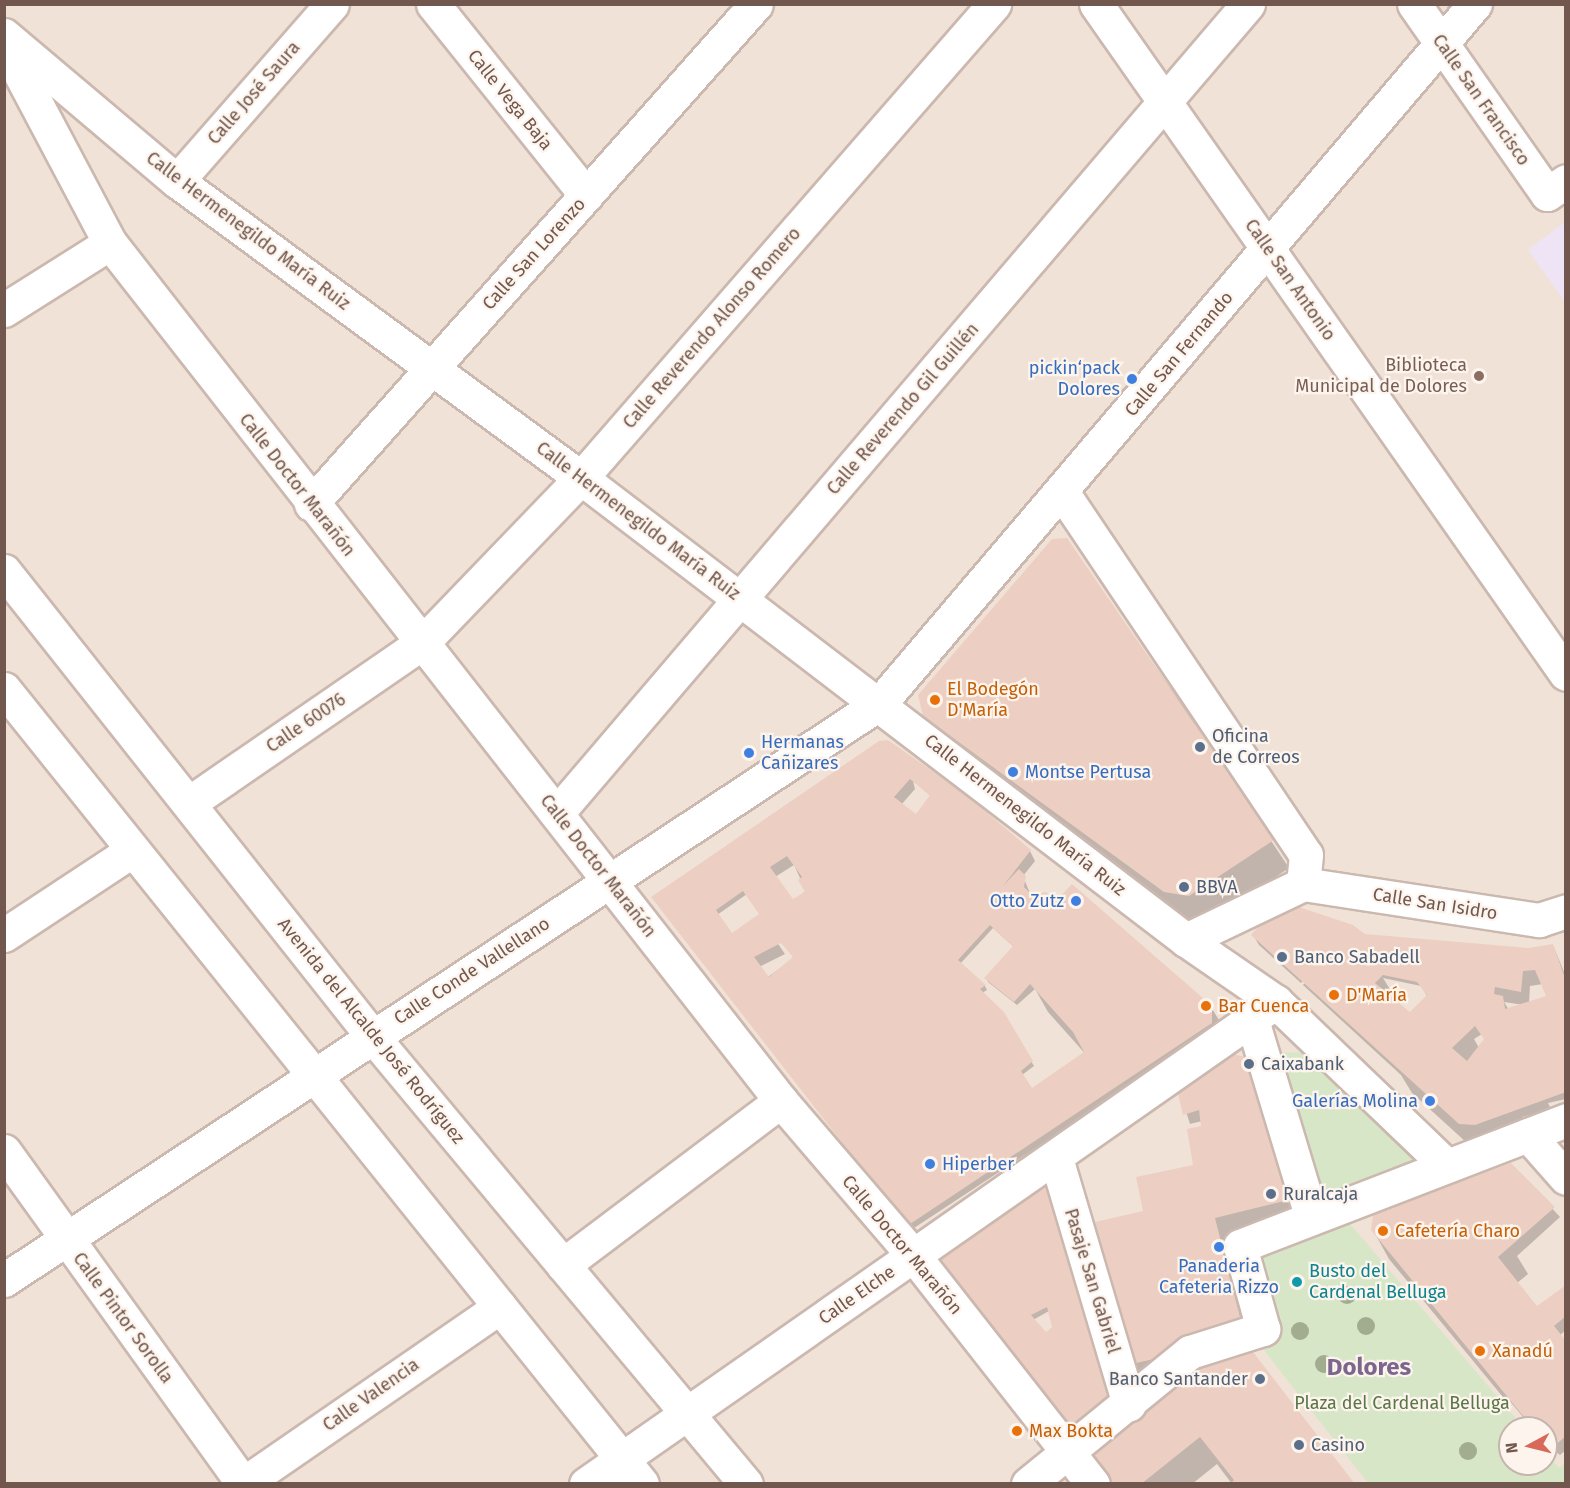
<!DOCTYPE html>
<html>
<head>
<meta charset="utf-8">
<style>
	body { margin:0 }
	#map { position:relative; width:1570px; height:1488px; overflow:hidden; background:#faf1e8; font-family:"Fira Sans",sans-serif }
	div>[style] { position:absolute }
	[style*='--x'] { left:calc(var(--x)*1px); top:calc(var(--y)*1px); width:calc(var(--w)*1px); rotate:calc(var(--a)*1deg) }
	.residential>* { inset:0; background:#f1e2d7 }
	.education>* { inset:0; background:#eee4f6 }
	.green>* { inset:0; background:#d7e6c7 }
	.shadow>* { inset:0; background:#0003 }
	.building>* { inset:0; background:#eccfc2 }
	.roads { filter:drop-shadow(2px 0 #cbb8af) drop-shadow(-2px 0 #cbb8af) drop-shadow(0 2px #cbb8af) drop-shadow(0 -2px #cbb8af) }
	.minor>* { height:33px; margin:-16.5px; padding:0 16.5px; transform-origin:16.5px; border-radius:16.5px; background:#fff }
	.trees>* { width:18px; height:18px; margin:-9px; border-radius:50%; background:#a2ad90 }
	.dots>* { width:16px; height:16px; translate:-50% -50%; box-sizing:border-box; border:3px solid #fdf5ed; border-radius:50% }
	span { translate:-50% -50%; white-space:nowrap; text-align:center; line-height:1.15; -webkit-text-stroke:4.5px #fdf5ed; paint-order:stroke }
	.street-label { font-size:18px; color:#71574e }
	.education-label { font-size:18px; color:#785e54 }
	.right { translate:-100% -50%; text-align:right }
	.shop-label { font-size:18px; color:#366cbe }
	.left { translate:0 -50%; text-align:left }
	.food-label { font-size:18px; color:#c56008 }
	.service-label { font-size:18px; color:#4e5e75 }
	.culture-label { font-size:18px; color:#0d838f }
	.park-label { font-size:18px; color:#5a7648 }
	.district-label { font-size:24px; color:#7c668d; font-weight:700 }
	.frame { position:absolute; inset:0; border:6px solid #71574e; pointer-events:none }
	.north { position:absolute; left:1498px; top:1416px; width:60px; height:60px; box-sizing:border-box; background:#fdf5ed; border:2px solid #c5b6ad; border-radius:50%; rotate:263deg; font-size:16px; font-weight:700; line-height:24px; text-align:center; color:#71574e }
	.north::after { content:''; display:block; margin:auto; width:21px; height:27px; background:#d7695a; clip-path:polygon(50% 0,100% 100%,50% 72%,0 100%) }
</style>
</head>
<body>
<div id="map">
	<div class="residential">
		<i style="clip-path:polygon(evenodd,5px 5px,1565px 5px,1565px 1483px,5px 1484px,5px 5px,1510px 1428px,1546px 1428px,1546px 1464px,1510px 1464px,1510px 1428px)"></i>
	</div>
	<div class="education">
		<i style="clip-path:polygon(1565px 222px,1565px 302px,1528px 250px)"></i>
	</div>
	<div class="green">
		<i style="clip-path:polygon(1264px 1052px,1313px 1053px,1430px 1160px,1310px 1207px)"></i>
		<i style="clip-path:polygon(1340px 1212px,1524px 1428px,1510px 1428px,1510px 1464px,1546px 1464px,1546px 1453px,1559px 1468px,1565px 1464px,1565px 1483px,1368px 1483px,1256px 1340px,1247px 1249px)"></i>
	</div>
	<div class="shadow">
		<i style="clip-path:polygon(1066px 540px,1185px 709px,1289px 868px,1205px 924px,1181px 920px,1085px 848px,1077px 834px,933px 731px,924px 716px)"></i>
		<i style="clip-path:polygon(evenodd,880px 743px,1030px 851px,1035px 861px,1023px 876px,1031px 896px,1056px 903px,1211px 1007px,1228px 1035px,1111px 1098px,911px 1230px,653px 898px,880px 743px,913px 781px,931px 796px,923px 822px,901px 805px,915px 789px,913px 781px,880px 743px,794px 865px,806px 891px,792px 901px,775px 877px,794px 865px,880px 743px,747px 894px,794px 958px,768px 977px,759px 967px,785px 954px,759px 916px,731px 935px,717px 915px,747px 894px,880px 743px,993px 928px,1014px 947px,986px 978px,988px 982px,1017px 1005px,1035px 989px,1048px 1012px,1089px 1058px,1032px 1090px,1022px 1075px,1034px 1066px,1003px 1013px,982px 993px,987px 990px,985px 986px,960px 964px,993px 928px)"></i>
		<i style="clip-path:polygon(evenodd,1290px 905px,1353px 927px,1365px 935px,1527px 950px,1553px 945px,1566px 977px,1566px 1099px,1548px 1103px,1551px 1109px,1522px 1117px,1534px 1138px,1492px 1153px,1477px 1152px,1412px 1093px,1401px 1075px,1303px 985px,1351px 930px,1301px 983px,1259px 945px,1253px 935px,1276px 908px,1290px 905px,1383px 978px,1421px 986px,1427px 996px,1412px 1012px,1415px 1018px,1387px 995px,1391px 991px,1383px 978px,1290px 905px,1543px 984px,1547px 997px,1529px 1003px,1530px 986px,1543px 984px,1290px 905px,1504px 1002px,1524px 1005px,1509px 1010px,1504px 1002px,1290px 905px,1482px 1034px,1485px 1039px,1479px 1048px,1474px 1039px,1482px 1034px)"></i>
		<i style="clip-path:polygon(1233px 1056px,1311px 1226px,1230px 1246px,1256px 1350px,1251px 1351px,1302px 1418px,1232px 1484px,1217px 1464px,1192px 1484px,1108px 1484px,1149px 1391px,1133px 1363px,1195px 1166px,1202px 1127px,1202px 1121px,1190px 1124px,1179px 1090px)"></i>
		<i style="clip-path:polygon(1511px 1164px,1560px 1217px,1517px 1256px,1528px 1274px,1517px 1283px,1537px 1308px,1566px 1287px,1566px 1330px,1559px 1336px,1566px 1344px,1566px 1450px,1560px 1455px,1546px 1445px,1546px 1428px,1532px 1428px,1509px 1400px,1507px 1402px,1389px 1259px,1373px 1230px)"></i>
		<i style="clip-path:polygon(evenodd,1048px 1180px,1118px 1403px,938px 1261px,1048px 1180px,1049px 1311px,1055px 1335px,1045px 1334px,1033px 1320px,1049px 1311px)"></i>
	</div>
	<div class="building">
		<i style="clip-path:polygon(1067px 538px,1274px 840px,1189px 896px,1164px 892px,923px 716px,918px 695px,1052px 539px)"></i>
		<i style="clip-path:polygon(evenodd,888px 740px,964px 793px,1031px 850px,1003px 886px,1019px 869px,1026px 876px,1024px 887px,1032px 895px,1046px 892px,1056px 901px,1072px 884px,1212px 1006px,1212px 1023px,907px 1226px,651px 897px,879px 741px,888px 740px,910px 779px,930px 795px,916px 814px,894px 797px,910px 779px,888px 740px,787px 856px,802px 877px,798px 880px,805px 892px,793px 899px,770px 867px,787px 856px,888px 740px,743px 891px,759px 914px,732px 933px,716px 910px,743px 891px,888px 740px,990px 925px,1013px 946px,984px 978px,1014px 1002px,1030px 984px,1073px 1032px,1084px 1052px,1032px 1088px,1021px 1071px,1033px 1061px,1004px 1012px,980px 989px,986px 985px,958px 960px,990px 925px,888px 740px,781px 943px,793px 957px,769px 977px,754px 957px,781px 943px)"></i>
		<i style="clip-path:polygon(evenodd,1290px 904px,1353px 925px,1365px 934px,1528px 948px,1553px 944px,1566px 981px,1566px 1092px,1475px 1125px,1459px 1124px,1251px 935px,1276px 907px,1290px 904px,1535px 970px,1546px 996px,1505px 1009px,1503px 996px,1494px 994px,1495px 987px,1521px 992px,1523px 971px,1535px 970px,1290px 904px,1383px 975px,1417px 982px,1427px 995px,1410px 1012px,1375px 983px,1383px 975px,1290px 904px,1475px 1026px,1484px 1039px,1467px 1061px,1452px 1048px,1475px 1026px)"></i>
		<i style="clip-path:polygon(1233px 1054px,1253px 1059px,1296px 1198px,1215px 1218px,1241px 1321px,1167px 1356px,1132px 1364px,1095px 1222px,1143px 1211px,1136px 1177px,1193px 1165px,1187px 1129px,1201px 1126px,1199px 1110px,1183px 1115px,1177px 1089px)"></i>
		<i style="clip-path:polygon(1511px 1163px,1555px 1207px,1498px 1257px,1537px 1306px,1566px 1285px,1566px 1316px,1554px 1326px,1566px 1341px,1566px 1436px,1554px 1446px,1546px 1443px,1546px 1428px,1533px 1428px,1371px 1230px,1373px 1214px)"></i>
		<i style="clip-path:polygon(evenodd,1048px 1178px,1112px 1405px,1073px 1435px,934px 1257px,1048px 1178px,1047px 1307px,1052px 1327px,1046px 1332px,1031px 1315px,1047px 1307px)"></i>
		<i style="clip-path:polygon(1250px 1348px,1355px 1484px,1230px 1484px,1234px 1480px,1200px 1437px,1141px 1484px,1110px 1484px,1096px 1466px,1093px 1452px,1199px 1363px)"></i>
	</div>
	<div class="roads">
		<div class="minor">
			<i style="--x:433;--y:4;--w:245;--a:51.3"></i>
			<i style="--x:1096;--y:4;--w:818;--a:54.95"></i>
			<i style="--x:1414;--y:4;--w:232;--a:55"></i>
			<i style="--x:1547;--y:194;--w:23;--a:-34"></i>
			<i style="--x:4;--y:35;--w:226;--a:40.2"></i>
			<i style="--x:177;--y:181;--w:501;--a:36.32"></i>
			<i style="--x:581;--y:478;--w:761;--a:37.37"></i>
			<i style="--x:1186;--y:940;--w:109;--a:34.6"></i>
			<i style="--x:1276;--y:1002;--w:236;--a:43.8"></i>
			<i style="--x:4;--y:43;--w:226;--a:62.1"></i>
			<i style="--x:110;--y:243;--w:1089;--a:51.97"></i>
			<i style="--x:781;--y:1101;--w:204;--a:49.4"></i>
			<i style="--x:914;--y:1256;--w:290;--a:51.9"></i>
			<i style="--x:177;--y:181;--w:235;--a:-48.8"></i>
			<i style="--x:4;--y:310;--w:125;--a:-32.3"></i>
			<i style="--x:1062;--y:492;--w:437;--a:56.1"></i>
			<i style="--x:1306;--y:855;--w:29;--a:96"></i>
			<i style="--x:1303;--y:884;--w:130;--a:154.4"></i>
			<i style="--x:311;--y:504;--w:669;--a:-48.33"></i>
			<i style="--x:4;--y:571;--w:594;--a:51.63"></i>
			<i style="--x:373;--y:1037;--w:582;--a:50.16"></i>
			<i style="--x:4;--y:689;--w:1019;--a:51.25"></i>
			<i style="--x:189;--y:803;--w:283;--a:-34.5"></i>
			<i style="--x:422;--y:643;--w:229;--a:-46.1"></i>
			<i style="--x:581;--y:478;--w:629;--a:-48.93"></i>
			<i style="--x:557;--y:813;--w:1064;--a:-49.5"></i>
			<i style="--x:1303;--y:884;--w:239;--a:8.7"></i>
			<i style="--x:1539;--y:920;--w:28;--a:-18"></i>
			<i style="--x:4;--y:935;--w:154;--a:-33.4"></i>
			<i style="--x:1252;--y:1020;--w:205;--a:73.2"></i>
			<i style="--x:1528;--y:1135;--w:57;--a:48.5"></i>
			<i style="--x:4;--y:1151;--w:410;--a:54.3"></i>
			<i style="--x:1056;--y:1158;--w:257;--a:73.5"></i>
			<i style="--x:563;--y:1265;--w:273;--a:-37"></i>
			<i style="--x:4;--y:1280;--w:1049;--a:-33.37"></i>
			<i style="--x:880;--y:703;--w:918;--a:-49.6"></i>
			<i style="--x:243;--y:1484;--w:312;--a:-34.6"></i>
			<i style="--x:586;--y:1484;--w:842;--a:-34.94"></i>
			<i style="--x:1028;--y:1484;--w:209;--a:-39.2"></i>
			<i style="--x:1190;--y:1352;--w:77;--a:-17.5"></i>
			<i style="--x:1263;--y:1329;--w:86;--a:-105.5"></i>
			<i style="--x:1240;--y:1246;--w:350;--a:-21.1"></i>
		</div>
	</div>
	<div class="trees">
		<i style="left:1347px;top:1295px"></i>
		<i style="left:1366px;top:1326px"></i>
		<i style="left:1300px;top:1331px"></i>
		<i style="left:1324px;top:1364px"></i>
		<i style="left:1468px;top:1451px"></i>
	</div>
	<div class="dots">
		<i style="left:1479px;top:376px;background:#8d6e63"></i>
		<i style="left:1132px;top:379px;background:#3f7fe0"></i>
		<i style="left:935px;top:700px;background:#e8710a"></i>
		<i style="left:1200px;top:747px;background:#5c6f8a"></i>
		<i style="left:749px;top:753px;background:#3f7fe0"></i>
		<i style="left:1013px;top:772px;background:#3f7fe0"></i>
		<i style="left:1184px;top:887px;background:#5c6f8a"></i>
		<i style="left:1076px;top:901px;background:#3f7fe0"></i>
		<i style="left:1282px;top:957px;background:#5c6f8a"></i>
		<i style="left:1334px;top:995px;background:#e8710a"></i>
		<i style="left:1206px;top:1006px;background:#e8710a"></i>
		<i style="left:1249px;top:1064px;background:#5c6f8a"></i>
		<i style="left:1430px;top:1101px;background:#3f7fe0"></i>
		<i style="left:930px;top:1164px;background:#3f7fe0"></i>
		<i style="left:1271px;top:1194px;background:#5c6f8a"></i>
		<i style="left:1383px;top:1231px;background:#e8710a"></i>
		<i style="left:1219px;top:1247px;background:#3f7fe0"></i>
		<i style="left:1297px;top:1282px;background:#0f9aa8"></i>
		<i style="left:1480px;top:1351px;background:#e8710a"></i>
		<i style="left:1260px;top:1379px;background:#5c6f8a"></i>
		<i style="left:1017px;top:1431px;background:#e8710a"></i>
		<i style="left:1299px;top:1445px;background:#5c6f8a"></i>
	</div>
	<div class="street-label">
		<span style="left:254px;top:93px;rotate:-49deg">Calle José Saura</span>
		<span style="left:510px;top:100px;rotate:51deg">Calle Vega Baja</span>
		<span style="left:1481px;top:100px;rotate:55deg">Calle San Francisco</span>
		<span style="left:248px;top:231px;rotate:37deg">Calle Hermenegildo María Ruiz</span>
		<span style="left:534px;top:254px;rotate:-48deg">Calle San Lorenzo</span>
		<span style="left:1290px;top:280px;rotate:55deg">Calle San Antonio</span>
		<span style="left:712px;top:328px;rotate:-49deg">Calle Reverendo Alonso Romero</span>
		<span style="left:1179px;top:354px;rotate:-50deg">Calle San Fernando</span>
		<span style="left:903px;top:409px;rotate:-49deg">Calle Reverendo Gil Guillén</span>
		<span style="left:297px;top:485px;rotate:52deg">Calle Doctor Marañón</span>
		<span style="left:638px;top:521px;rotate:37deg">Calle Hermenegildo María Ruiz</span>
		<span style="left:306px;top:723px;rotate:-34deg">Calle 60076</span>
		<span style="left:1025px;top:815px;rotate:38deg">Calle Hermenegildo María Ruiz</span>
		<span style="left:598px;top:866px;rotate:52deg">Calle Doctor Marañón</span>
		<span style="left:1435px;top:904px;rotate:9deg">Calle San Isidro</span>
		<span style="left:472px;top:971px;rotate:-33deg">Calle Conde Vallellano</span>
		<span style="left:371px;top:1031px;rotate:51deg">Avenida del Alcalde José Rodríguez</span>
		<span style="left:902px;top:1245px;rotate:50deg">Calle Doctor Marañón</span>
		<span style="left:1092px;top:1281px;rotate:73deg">Pasaje San Gabriel</span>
		<span style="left:857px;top:1295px;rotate:-35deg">Calle Elche</span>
		<span style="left:123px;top:1318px;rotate:54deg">Calle Pintor Sorolla</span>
		<span style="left:371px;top:1395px;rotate:-35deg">Calle Valencia</span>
	</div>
	<div class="education-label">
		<span class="right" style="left:1467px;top:376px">Biblioteca<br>Municipal de Dolores</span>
	</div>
	<div class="shop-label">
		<span class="right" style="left:1120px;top:379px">pickin‘pack<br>Dolores</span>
		<span class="left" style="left:761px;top:753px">Hermanas<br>Cañizares</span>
		<span class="left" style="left:1025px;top:772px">Montse Pertusa</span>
		<span class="right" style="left:1064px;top:901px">Otto Zutz</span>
		<span class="right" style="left:1418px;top:1101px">Galerías Molina</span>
		<span class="left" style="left:942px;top:1164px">Hiperber</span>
		<span style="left:1219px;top:1277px">Panaderia<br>Cafeteria Rizzo</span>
	</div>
	<div class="food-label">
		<span class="left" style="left:947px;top:700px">El Bodegón<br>D'María</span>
		<span class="left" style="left:1346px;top:995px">D'María</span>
		<span class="left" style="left:1218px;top:1006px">Bar Cuenca</span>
		<span class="left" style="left:1395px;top:1231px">Cafetería Charo</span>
		<span class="left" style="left:1492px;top:1351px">Xanadú</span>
		<span class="left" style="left:1029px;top:1431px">Max Bokta</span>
	</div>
	<div class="service-label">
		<span class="left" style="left:1212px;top:747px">Oficina<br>de Correos</span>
		<span class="left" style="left:1196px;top:887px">BBVA</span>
		<span class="left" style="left:1294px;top:957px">Banco Sabadell</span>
		<span class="left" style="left:1261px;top:1064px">Caixabank</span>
		<span class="left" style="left:1283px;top:1194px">Ruralcaja</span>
		<span class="right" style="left:1248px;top:1379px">Banco Santander</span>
		<span class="left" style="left:1311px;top:1445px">Casino</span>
	</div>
	<div class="culture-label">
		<span class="left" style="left:1309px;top:1282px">Busto del<br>Cardenal Belluga</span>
	</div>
	<div class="park-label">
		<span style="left:1402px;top:1403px">Plaza del Cardenal Belluga</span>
	</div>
	<div class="district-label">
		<span style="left:1369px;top:1368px">Dolores</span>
	</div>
	<div class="frame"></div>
	<div class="north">N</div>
</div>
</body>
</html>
